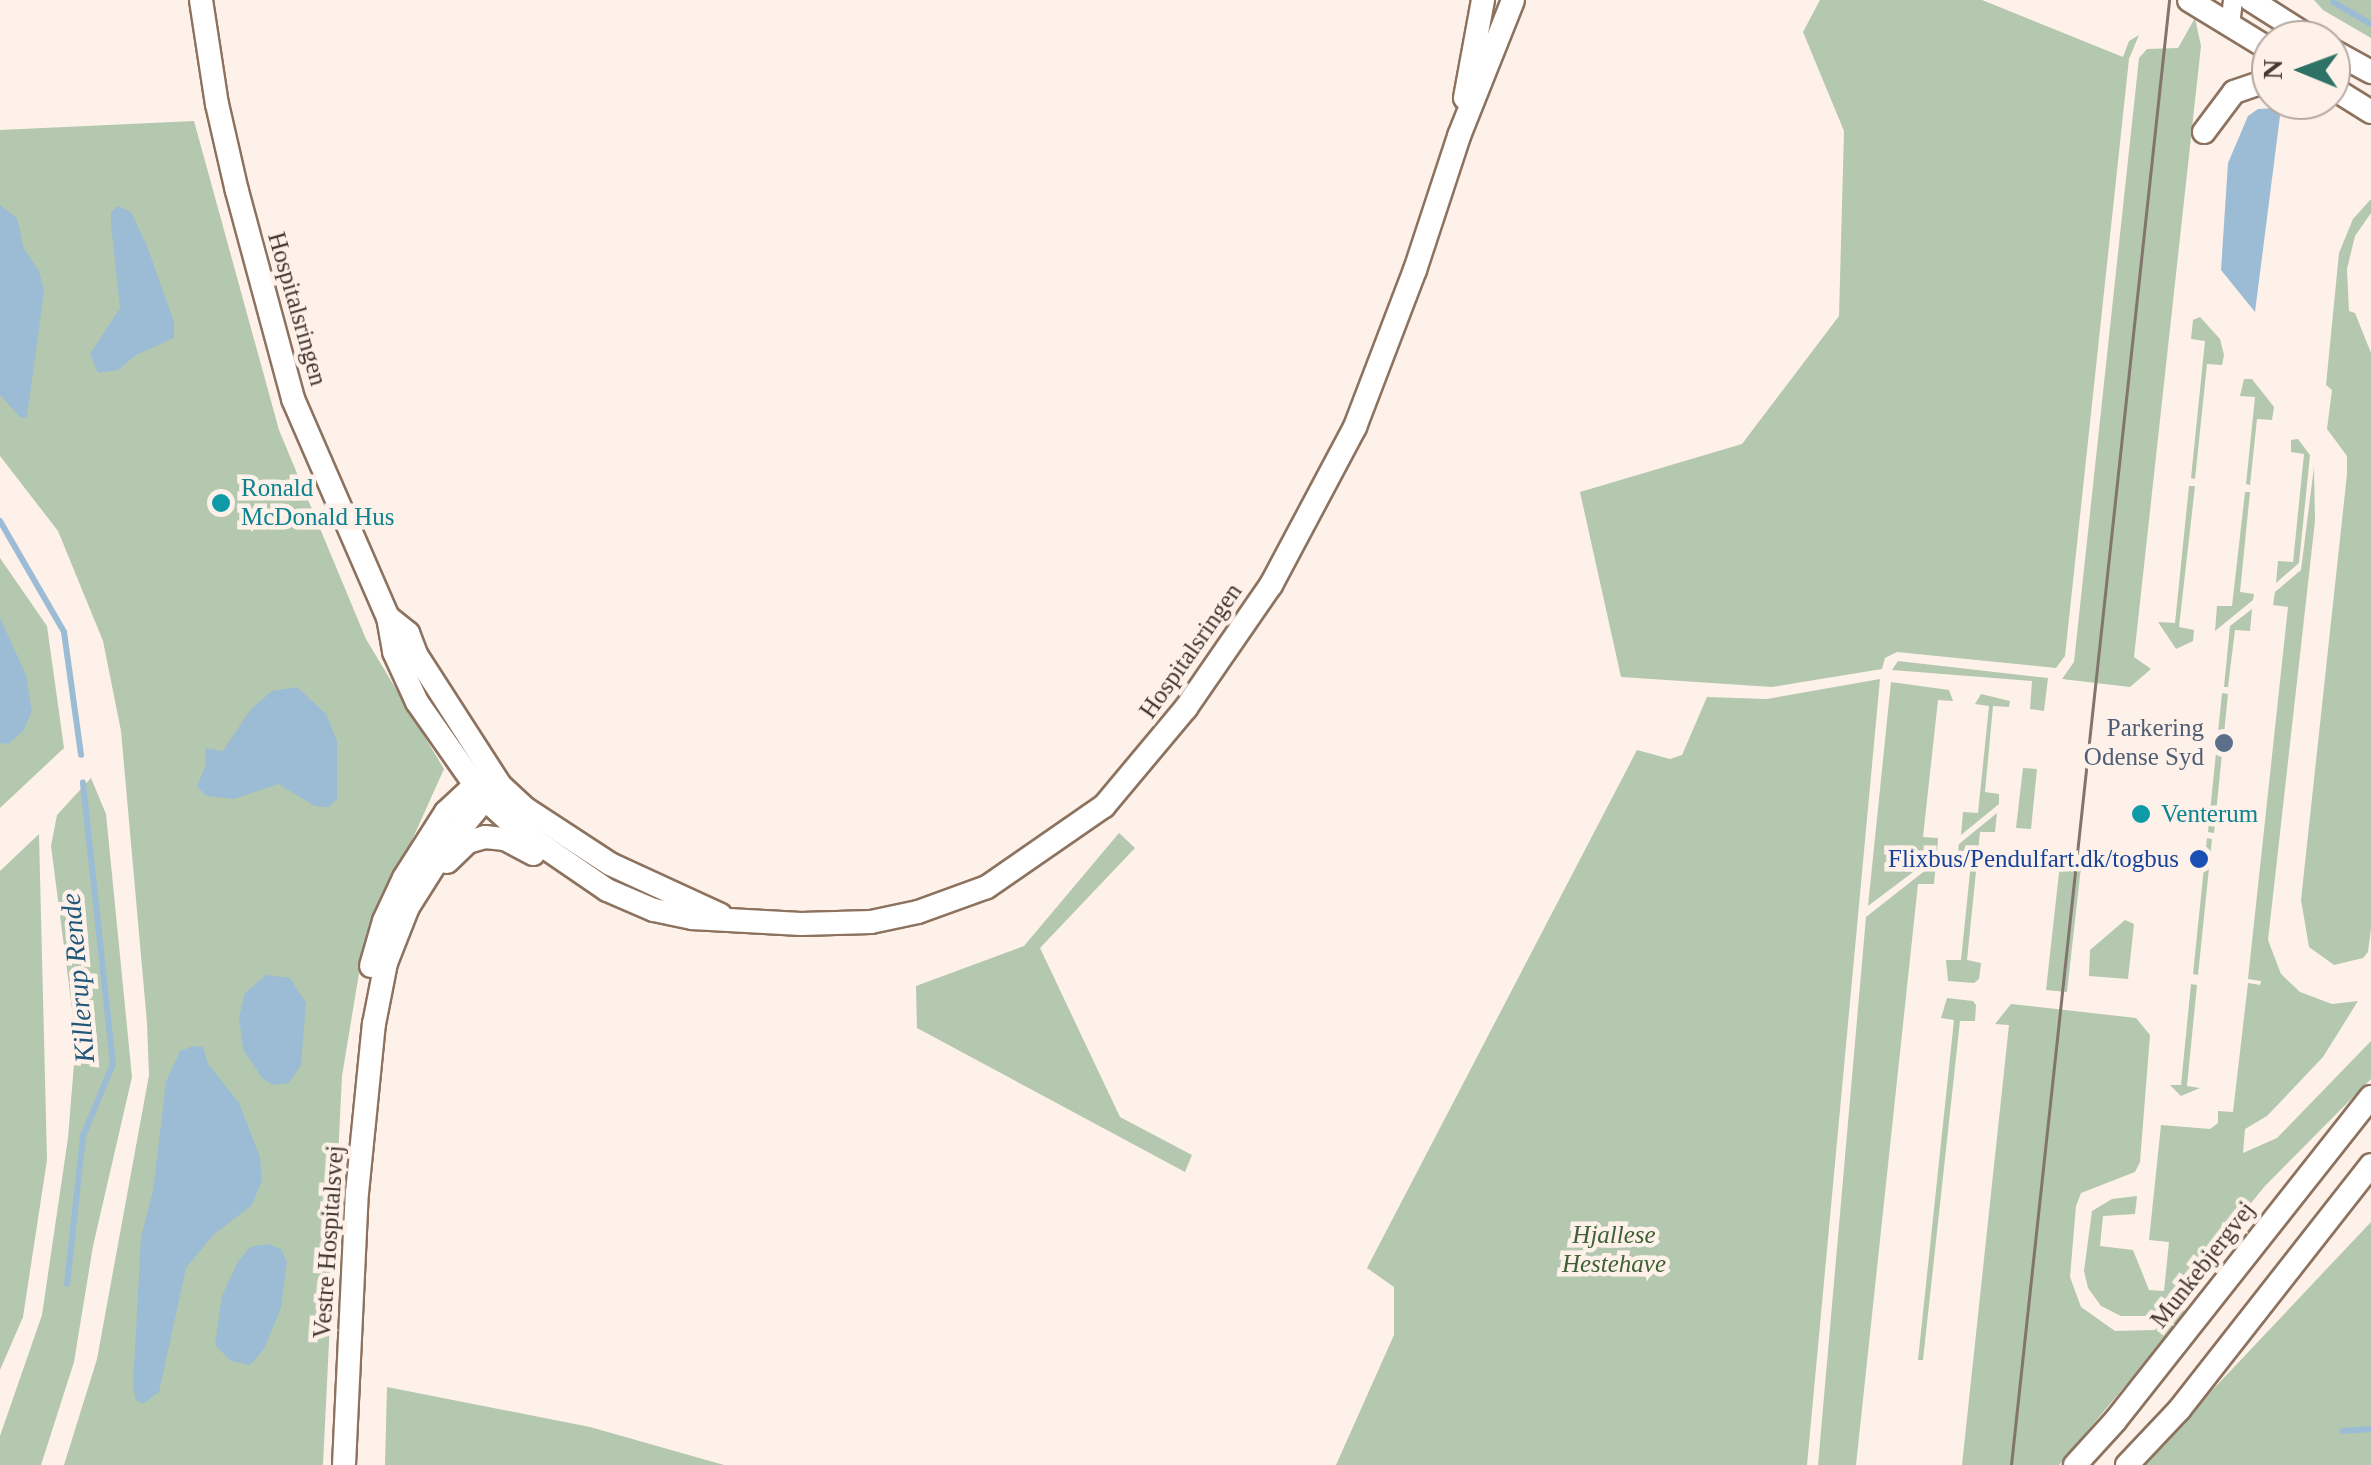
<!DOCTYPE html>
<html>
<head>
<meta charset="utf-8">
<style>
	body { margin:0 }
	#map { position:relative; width:2371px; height:1465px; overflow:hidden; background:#fef1e9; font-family:"Times New Roman",serif }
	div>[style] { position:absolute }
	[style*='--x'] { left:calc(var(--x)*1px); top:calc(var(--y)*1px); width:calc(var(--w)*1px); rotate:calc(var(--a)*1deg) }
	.green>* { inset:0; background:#b3c8ae }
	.water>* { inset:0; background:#9bbcd4 }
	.stream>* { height:6px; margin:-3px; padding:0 3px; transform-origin:3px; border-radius:3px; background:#9bbcd4 }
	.roads { filter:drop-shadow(2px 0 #8d735f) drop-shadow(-2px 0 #8d735f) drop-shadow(0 2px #8d735f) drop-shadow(0 -2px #8d735f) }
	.minor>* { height:18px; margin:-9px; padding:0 9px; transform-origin:9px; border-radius:9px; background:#fff }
	.tertiary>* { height:22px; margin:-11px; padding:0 11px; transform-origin:11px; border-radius:11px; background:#fff }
	.tram>* { height:2.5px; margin:-1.25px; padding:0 1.25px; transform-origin:1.25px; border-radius:1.25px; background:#82756d }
	.dots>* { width:28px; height:28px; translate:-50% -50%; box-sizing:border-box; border:5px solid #fef1e9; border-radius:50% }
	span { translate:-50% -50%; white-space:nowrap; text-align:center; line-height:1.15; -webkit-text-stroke:9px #fef1e9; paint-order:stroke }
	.street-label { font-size:25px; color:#43372f }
	.culture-label { font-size:25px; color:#0d838f }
	.left { translate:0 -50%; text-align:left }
	.service-label { font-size:25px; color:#4e5e75 }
	.right { translate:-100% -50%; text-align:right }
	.transit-label { font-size:25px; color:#164399 }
	.park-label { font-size:25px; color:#3d6034; font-style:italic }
	.water-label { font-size:28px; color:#22587a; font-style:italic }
	.north { position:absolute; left:2251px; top:20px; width:100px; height:100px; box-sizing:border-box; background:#fef1e9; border:2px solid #b3a79f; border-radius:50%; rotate:271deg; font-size:28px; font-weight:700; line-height:40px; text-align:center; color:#43372f }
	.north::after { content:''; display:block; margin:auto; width:35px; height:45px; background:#2e7266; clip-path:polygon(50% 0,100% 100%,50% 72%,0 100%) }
</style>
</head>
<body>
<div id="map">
	<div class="green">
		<i style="clip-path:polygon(1820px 0,1982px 0,2123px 57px,2129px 41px,2139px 35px,2129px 59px,2065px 656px,2056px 668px,1897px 652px,1885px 658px,1882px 669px,1772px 687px,1621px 677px,1580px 492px,1742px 444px,1839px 316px,1844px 131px,1803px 32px)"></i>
		<i style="clip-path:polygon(2314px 0,2371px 0,2371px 38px,2323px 10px)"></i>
		<i style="clip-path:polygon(2195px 18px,2201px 46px,2134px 657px,2151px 669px,2130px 687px,2062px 679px,2074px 662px,2139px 58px,2147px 49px,2178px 48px)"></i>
		<i style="clip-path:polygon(194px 121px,279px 430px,366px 639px,444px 769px,363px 949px,342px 1076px,323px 1465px,64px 1465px,97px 1359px,149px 1075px,147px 1023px,121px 731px,103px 641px,58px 531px,0 456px,0 130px)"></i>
		<i style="clip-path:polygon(2371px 199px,2371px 213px,2355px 236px,2347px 269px,2349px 311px,2355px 313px,2371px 353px,2371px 928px,2368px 952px,2363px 958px,2334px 965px,2309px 947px,2301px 900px,2347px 474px,2347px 456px,2327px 429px,2332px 390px,2326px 385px,2339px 253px,2353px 219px)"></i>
		<i style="clip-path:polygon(2200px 317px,2220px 339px,2224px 355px,2222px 365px,2207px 364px,2195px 479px,2191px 478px,2205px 341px,2191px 339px,2193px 320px)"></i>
		<i style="clip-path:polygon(2244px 379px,2252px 379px,2274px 407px,2272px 420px,2257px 419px,2250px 485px,2246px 484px,2255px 397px,2240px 396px)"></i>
		<i style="clip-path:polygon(2298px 439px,2310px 455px,2299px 563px,2276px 583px,2278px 561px,2293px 562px,2304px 454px,2291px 452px,2291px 440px)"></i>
		<i style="clip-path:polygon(2314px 467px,2315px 521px,2268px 940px,2281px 974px,2300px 992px,2332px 1004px,2358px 1001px,2323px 1057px,2267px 1116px,2245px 1129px,2243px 1153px,2277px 1138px,2371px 1041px,2371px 1079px,2264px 1187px,2173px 1301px,2149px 1316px,2121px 1316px,2101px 1306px,2088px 1288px,2084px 1271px,2092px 1211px,2112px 1199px,2137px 1196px,2135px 1214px,2103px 1216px,2100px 1246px,2133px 1250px,2149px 1290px,2164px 1291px,2169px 1242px,2149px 1240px,2161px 1125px,2210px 1129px,2218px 1123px,2218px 1111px,2233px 1112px,2248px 983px,2260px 985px,2261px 981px,2248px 979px,2288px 607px,2273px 605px,2275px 592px,2301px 570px)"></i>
		<i style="clip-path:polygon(2189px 486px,2195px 486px,2179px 627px,2194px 630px,2193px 641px,2176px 649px,2158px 622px,2175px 623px)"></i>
		<i style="clip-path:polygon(2245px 492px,2250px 492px,2240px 592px,2254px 594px,2253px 600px,2215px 631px,2217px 606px,2232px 606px)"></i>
		<i style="clip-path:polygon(0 558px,47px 626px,64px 748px,0 808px)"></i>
		<i style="clip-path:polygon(2252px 609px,2250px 631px,2235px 630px,2228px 687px,2224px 687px,2230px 626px)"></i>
		<i style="clip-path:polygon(1898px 661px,2048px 678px,2044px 711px,2030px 709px,2032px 681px,1892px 670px)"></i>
		<i style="clip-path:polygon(1880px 679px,1807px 1465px,1336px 1465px,1394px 1335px,1394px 1287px,1367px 1268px,1637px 750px,1670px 759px,1682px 755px,1707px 697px,1767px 699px)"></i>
		<i style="clip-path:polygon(1891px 682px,1949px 690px,1953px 701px,1938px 700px,1923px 837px,1938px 838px,1937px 854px,1868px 906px)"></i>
		<i style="clip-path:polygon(2222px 693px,2228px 694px,2214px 833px,2208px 832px)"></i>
		<i style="clip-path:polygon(1981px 694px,2010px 701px,2009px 707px,1993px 706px,1985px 792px,1999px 794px,1999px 804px,1961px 835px,1963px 812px,1978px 813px,1989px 706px,1975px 704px)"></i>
		<i style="clip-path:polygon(2023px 768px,2037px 769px,2031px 829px,2016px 828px)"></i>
		<i style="clip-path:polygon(91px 778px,106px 814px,132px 1077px,93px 1246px,74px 1362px,41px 1465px,0 1465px,0 1436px,42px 1315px,68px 1138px,76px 1039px,51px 846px,57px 815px)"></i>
		<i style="clip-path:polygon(1997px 813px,1995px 832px,1980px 832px,1967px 960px,1981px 963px,1979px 979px,1974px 983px,1948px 981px,1946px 960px,1961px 960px,1972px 853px,1958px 851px,1959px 844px)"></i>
		<i style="clip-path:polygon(1119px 833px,1135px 848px,1040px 948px,1120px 1117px,1192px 1155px,1185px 1172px,917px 1028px,916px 986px,1024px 946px)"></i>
		<i style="clip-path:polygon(39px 834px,47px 1160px,23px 1317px,0 1370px,0 871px)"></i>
		<i style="clip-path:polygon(2207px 838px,2212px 839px,2198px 975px,2193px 974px)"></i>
		<i style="clip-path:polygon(2061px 855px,2082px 858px,2067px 992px,2046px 990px)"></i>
		<i style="clip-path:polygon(1936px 862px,1934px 884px,1918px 884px,1856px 1465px,1818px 1465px,1866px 917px)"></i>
		<i style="clip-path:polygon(2125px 920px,2134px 924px,2128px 979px,2089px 976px,2090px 950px)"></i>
		<i style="clip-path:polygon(2191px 984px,2197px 985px,2187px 1086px,2200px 1088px,2181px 1096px,2170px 1085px,2181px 1085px)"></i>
		<i style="clip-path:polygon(1947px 998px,1973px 1001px,1976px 1005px,1975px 1021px,1960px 1021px,1923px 1360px,1918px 1360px,1954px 1020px,1941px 1018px)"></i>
		<i style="clip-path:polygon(2011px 1004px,2136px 1018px,2150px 1035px,2140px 1162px,2135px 1172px,2081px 1193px,2076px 1206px,2070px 1277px,2081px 1307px,2115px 1331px,2154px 1330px,2184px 1310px,2186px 1313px,2059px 1465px,1962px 1465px,2009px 1025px,1995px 1024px)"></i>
		<i style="clip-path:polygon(2371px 1222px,2371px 1465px,2145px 1465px,2201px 1402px)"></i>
		<i style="clip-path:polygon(387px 1387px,590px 1427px,724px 1465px,385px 1465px)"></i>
	</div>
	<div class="water">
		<i style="clip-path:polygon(2276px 108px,2280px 116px,2255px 312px,2221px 270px,2228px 163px,2248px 116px,2258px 109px)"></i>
		<i style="clip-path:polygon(0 205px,17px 218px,24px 249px,39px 271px,44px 291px,27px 417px,21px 418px,0 395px)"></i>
		<i style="clip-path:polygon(118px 206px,131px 212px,147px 246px,174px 322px,174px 338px,136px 355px,118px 370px,98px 373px,90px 354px,120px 308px,111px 224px,111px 212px)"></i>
		<i style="clip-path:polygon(0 618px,26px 675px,32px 711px,23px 731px,8px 744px,0 743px)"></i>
		<i style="clip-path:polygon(297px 687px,326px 714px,337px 741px,337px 799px,329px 807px,315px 806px,278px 784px,234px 799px,207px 796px,197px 787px,206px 764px,205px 748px,223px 751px,251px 709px,272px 691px)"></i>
		<i style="clip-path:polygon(266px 975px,290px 978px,306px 1003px,301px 1065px,289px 1083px,273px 1085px,262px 1078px,243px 1049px,239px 1017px,245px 993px)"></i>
		<i style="clip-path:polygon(193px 1046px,203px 1047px,208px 1064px,239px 1103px,260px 1157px,262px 1180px,252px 1205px,213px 1235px,186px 1268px,159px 1392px,143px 1404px,136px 1400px,133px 1386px,141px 1237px,153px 1191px,166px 1082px,180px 1051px)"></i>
		<i style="clip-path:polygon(268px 1244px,281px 1249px,287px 1262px,281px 1308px,264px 1349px,250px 1365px,231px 1361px,215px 1345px,222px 1296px,237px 1263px,250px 1247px)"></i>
	</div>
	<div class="stream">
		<i style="--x:2333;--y:2;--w:44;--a:30.1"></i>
		<i style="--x:0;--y:521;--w:128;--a:60"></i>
		<i style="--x:64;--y:632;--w:124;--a:82.1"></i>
		<i style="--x:67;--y:1284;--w:149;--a:-83.8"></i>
		<i style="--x:83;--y:1136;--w:78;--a:-67.4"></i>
		<i style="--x:113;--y:1064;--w:283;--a:-96.1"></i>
		<i style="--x:2343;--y:1431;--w:28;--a:-4"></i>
	</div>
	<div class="roads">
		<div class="minor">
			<i style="--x:2230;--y:25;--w:25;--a:-83"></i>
		</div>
		<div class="tertiary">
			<i style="--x:201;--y:0;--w:105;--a:81.3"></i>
			<i style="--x:217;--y:104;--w:89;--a:77.1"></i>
			<i style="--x:237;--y:191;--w:215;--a:74.9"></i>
			<i style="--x:293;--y:399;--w:238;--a:66.5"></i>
			<i style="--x:388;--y:617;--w:36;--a:80"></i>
			<i style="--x:394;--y:652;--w:55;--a:65.3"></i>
			<i style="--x:417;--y:702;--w:118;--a:55"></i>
			<i style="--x:485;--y:799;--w:45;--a:42.3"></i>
			<i style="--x:518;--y:829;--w:108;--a:34.4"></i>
			<i style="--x:607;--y:890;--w:51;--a:23.1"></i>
			<i style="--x:654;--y:910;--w:39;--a:12"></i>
			<i style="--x:692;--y:918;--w:109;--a:3.2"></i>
			<i style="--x:801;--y:924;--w:70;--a:-1.6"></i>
			<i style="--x:871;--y:922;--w:48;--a:-12"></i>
			<i style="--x:918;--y:912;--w:73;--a:-19.9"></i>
			<i style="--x:987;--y:887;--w:142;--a:-34.7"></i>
			<i style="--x:1104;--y:806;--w:128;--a:-50.1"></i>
			<i style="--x:1186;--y:708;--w:150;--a:-55.4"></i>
			<i style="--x:1271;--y:585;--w:179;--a:-62"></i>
			<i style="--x:1355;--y:427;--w:168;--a:-69.1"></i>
			<i style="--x:1415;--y:270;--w:141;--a:-71.8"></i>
			<i style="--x:1459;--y:136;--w:146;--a:-68.3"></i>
			<i style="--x:2189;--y:0;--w:96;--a:31.4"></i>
			<i style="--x:2251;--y:0;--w:75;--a:32.4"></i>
			<i style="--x:2331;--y:50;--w:46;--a:28.8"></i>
			<i style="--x:2331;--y:87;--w:47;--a:32"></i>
			<i style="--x:1465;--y:98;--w:100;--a:-79.6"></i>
			<i style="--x:2204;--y:132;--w:50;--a:-53.1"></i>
			<i style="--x:2234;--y:92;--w:39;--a:-19"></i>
			<i style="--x:388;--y:617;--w:26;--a:39"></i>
			<i style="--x:408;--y:633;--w:25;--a:69"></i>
			<i style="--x:417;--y:656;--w:153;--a:57.2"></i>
			<i style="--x:500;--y:785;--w:35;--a:43"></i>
			<i style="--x:526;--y:809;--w:100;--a:33.2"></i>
			<i style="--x:610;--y:864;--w:122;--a:24.7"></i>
			<i style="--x:447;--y:862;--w:29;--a:-44"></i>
			<i style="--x:468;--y:842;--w:18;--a:-16"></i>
			<i style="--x:485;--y:837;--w:20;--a:6"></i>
			<i style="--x:505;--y:839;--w:32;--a:28"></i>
			<i style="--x:371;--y:966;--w:47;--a:-73.9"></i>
			<i style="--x:384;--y:921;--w:47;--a:-65.1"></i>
			<i style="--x:404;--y:878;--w:78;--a:-57.5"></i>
			<i style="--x:446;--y:812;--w:54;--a:-42.8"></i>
			<i style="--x:344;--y:1465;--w:272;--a:-87.3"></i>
			<i style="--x:357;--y:1193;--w:170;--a:-84.3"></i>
			<i style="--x:374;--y:1024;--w:62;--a:-78.9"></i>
			<i style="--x:386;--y:963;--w:60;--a:-68.6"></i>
			<i style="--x:408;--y:907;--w:75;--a:-57.6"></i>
			<i style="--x:448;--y:844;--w:58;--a:-50.6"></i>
			<i style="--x:485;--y:799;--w:28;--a:-77"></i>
			<i style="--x:2075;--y:1465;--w:59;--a:-47.7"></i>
			<i style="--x:2115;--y:1421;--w:413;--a:-51.7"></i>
			<i style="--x:2127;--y:1465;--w:76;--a:-46.6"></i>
			<i style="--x:2179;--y:1410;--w:311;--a:-51.9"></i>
		</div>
	</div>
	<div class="tram">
		<i style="--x:2011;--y:1465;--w:1473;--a:-83.84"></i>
	</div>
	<div class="dots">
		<i style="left:221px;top:503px;background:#0f9aa8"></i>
		<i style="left:2224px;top:743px;background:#5c6f8a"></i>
		<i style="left:2141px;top:814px;background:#0f9aa8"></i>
		<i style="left:2199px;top:859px;background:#1a4fb4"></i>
	</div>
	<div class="street-label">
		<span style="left:297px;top:309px;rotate:74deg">Hospitalsringen</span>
		<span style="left:1191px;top:651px;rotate:-55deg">Hospitalsringen</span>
		<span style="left:329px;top:1242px;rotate:-86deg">Vestre Hospitalsvej</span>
		<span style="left:2203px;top:1265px;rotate:-52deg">Munkebjergvej</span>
	</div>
	<div class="culture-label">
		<span class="left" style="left:241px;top:503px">Ronald<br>McDonald Hus</span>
		<span class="left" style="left:2161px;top:814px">Venterum</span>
	</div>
	<div class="service-label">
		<span class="right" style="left:2204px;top:743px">Parkering<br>Odense Syd</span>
	</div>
	<div class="transit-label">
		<span class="right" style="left:2179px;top:859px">Flixbus/Pendulfart.dk/togbus</span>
	</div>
	<div class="park-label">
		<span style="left:1614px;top:1250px">Hjallese<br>Hestehave</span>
	</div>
	<div class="water-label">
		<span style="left:78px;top:978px;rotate:-95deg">Killerup Rende</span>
	</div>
	<div class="north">N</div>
</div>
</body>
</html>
